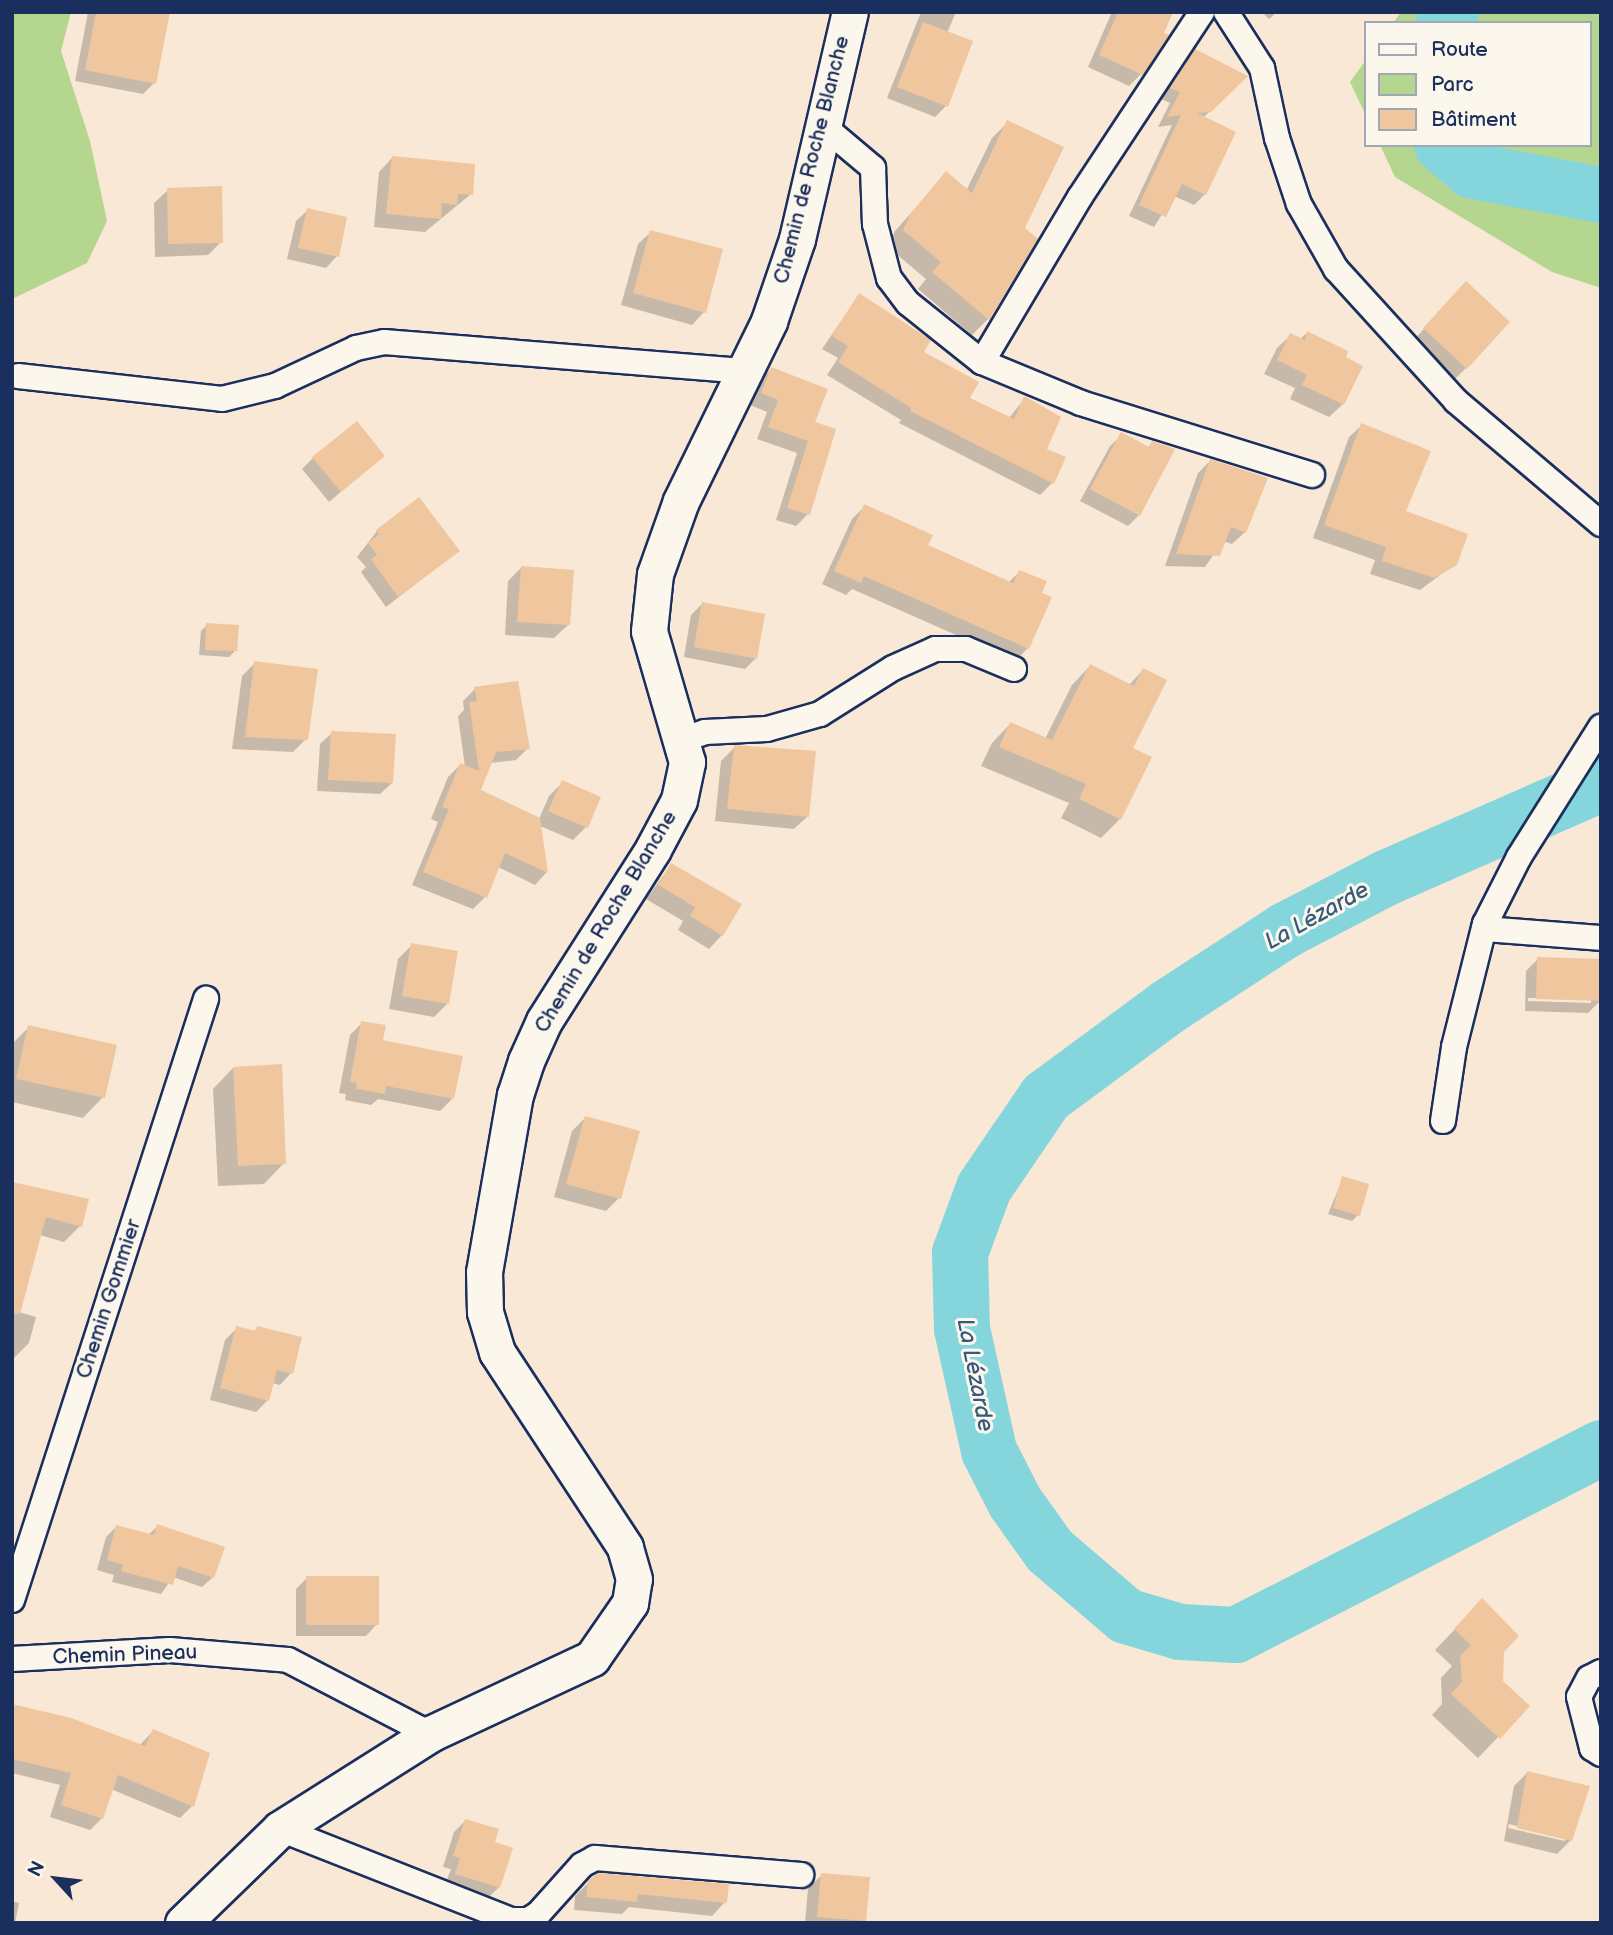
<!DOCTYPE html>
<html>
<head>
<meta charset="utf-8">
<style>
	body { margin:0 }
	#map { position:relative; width:1613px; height:1935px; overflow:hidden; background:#f8e8d5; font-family:"Balsamiq Sans",sans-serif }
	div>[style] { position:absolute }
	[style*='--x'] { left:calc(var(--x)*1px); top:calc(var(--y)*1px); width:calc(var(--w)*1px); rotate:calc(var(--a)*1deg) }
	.green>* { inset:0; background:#b5d68f }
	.shadow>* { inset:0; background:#0003 }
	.river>* { height:56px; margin:-28px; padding:0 28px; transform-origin:28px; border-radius:28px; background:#85d6dc }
	.building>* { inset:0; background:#f0c69f }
	.roads { filter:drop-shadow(2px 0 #1b2f5e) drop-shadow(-2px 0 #1b2f5e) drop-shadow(0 2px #1b2f5e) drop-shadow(0 -2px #1b2f5e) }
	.street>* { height:24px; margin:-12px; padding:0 12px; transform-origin:12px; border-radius:12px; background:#fbf7ec }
	.secondary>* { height:35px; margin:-17.5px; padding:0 17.5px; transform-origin:17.5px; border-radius:17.5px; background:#fbf7ec }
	span { translate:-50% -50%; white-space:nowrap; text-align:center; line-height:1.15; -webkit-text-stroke:6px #fbf7ec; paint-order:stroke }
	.street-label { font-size:21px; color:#1b2f5e }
	.water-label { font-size:23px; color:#36597e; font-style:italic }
	.frame { position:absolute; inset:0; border:14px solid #1b2f5e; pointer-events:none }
	.legend { position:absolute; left:1364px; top:21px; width:228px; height:126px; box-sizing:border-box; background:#fbf7ec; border:2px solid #a1a7b3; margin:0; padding:9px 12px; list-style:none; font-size:21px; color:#1b2f5e }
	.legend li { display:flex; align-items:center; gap:14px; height:35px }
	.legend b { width:35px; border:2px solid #a1a7b3 }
	.north { position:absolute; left:21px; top:1844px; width:70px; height:70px; -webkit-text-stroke:5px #fbf7ec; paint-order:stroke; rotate:297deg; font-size:19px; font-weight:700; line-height:28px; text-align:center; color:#1b2f5e }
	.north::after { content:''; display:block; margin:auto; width:24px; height:32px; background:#1b2f5e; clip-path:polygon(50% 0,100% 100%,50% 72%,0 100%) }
</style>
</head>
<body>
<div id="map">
	<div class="green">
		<i style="clip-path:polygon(12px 12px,71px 12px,61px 51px,90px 141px,107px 221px,87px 263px,12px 299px)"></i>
		<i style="clip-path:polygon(1401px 12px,1601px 12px,1601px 288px,1552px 272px,1395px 177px,1380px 145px,1590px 145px,1590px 23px,1393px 23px)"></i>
		<i style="clip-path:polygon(1366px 60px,1366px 116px,1350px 82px)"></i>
	</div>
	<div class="shadow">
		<i style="clip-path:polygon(88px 12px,169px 12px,154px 83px,143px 94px,75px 81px)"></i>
		<i style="clip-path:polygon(921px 12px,956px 12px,947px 33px,946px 106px,935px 117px,887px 98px)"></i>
		<i style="clip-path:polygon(1112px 12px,1171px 12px,1141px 74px,1129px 86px,1088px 67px)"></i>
		<i style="clip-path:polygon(1262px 12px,1277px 12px,1269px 19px)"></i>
		<i style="clip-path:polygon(1196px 51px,1245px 76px,1203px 118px,1205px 194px,1194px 205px,1174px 196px,1154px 227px,1129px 216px,1172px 125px,1158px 127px,1170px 103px,1161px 99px)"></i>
		<i style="clip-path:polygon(1008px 122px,1023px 228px,1036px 239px,988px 319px,972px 335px,918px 289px,926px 279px,888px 247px,895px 231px,946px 174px,966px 191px,992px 138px)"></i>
		<i style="clip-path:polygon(392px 158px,471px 194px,425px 232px,374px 227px,379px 172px)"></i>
		<i style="clip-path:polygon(168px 190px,221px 242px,208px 255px,155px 257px,154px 203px)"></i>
		<i style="clip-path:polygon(308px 210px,337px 256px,326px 268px,287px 259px,296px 221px)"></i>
		<i style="clip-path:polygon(651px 232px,704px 312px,692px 325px,621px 305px,638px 244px)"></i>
		<i style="clip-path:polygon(859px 295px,968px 399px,1009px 418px,1025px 398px,1052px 483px,1040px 495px,899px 423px,901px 420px,827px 375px,838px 358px,822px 349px)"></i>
		<i style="clip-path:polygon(1453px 297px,1466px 368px,1453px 381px,1411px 343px)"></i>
		<i style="clip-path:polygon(1307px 333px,1343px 404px,1329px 417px,1290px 399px,1295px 388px,1264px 374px,1277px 348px,1291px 335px,1300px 339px)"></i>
		<i style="clip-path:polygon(771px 369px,813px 423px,808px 514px,796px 526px,776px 520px,797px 453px,757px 439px,767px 412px,750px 405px,759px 381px)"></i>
		<i style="clip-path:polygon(1362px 425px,1404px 512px,1455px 564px,1420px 590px,1370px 574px,1375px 560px,1313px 538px,1349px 437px)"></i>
		<i style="clip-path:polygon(1122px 435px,1147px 448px,1153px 443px,1139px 515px,1128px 526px,1080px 501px,1110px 446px)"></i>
		<i style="clip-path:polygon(383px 456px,329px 502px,302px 469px,313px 458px)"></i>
		<i style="clip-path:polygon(1210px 461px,1245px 532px,1232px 544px,1223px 541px,1205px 567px,1165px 566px,1198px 473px)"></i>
		<i style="clip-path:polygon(418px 499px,458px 551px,386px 607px,361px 572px,366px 567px,357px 557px,377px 531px)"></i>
		<i style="clip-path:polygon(865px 506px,926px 546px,1008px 583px,1019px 572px,1028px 648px,1015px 661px,852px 589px,846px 595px,822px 584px,852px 519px)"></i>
		<i style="clip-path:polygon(521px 568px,568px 625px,554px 638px,505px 635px,508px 581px)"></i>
		<i style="clip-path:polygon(702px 604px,756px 658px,745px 669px,684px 657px,691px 615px)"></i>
		<i style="clip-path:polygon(207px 625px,236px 650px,229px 657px,199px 655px,201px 631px)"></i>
		<i style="clip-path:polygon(255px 663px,306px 739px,293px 752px,232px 749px,242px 676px)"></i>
		<i style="clip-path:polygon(1090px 666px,1129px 685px,1143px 670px,1120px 819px,1101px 838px,1061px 818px,1069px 803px,981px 766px,992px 743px,1010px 724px,1045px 739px,1072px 685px)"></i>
		<i style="clip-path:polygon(475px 689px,528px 748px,516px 760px,490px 763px,479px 790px,539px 819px,549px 796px,563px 782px,586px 827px,573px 840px,540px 826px,546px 873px,535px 885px,498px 867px,485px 897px,473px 909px,412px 885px,438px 822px,431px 819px,448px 777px,460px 765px,465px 767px,458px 716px,464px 710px,463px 701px)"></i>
		<i style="clip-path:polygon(332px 733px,392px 783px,380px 794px,317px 791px,320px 744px)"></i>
		<i style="clip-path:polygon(735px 747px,808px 816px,794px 829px,715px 821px,721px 761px)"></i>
		<i style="clip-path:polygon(671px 865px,722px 935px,709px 949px,678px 930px,683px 921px,646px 899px)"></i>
		<i style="clip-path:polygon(412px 945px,448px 1003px,434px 1017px,389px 1009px,398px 959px)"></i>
		<i style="clip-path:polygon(evenodd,1538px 959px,1601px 1000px,1588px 1013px,1525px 1011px,1526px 971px,1538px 959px,1528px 998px,1591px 999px,1591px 1003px,1528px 1001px,1528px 998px)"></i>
		<i style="clip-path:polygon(362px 1023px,381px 1041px,452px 1099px,440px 1111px,378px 1099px,371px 1105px,345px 1100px,346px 1094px,339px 1093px,350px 1035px)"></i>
		<i style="clip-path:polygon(29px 1027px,103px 1097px,83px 1118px,12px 1102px,12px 1044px)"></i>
		<i style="clip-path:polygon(233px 1068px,284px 1163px,264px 1184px,218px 1186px,213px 1089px)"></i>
		<i style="clip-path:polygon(585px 1118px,619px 1198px,606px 1211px,554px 1197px,572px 1131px)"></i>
		<i style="clip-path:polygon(1343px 1178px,1358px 1215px,1352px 1221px,1328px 1214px)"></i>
		<i style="clip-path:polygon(12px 1184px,80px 1226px,64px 1242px,40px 1235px,19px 1312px,36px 1317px,29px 1343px,13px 1359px)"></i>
		<i style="clip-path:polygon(237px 1328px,253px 1332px,258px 1328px,291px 1373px,280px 1385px,272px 1383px,268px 1400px,256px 1412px,210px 1400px,225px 1340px)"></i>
		<i style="clip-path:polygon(158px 1526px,213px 1577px,202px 1587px,173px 1577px,161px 1594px,112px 1582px,114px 1575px,97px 1570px,106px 1537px,116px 1527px,148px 1535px)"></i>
		<i style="clip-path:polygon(307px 1578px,377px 1624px,366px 1636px,296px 1636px,296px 1589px)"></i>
		<i style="clip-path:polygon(1482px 1601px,1510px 1627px,1502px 1652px,1502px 1682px,1528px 1706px,1478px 1758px,1432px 1715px,1442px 1704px,1441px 1678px,1452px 1666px,1435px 1650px)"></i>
		<i style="clip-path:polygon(12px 1706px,140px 1745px,153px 1731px,208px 1754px,192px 1806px,180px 1818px,111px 1789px,102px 1818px,90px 1830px,50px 1817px,60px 1785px,12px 1773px)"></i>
		<i style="clip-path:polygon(evenodd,1527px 1773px,1571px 1840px,1557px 1854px,1504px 1841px,1514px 1786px,1527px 1773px,1509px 1824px,1565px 1838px,1565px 1841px,1508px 1828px,1509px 1824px)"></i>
		<i style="clip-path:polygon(465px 1821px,493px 1844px,499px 1887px,488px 1898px,445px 1885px,451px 1869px,443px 1867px,454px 1832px)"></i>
		<i style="clip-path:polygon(822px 1875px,864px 1920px,861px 1923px,805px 1923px,808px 1888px)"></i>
		<i style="clip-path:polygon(589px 1882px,725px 1902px,712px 1916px,629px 1907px,622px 1914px,574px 1910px,575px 1896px)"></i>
		<i style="clip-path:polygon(12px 1901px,19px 1903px,15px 1923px,12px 1923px)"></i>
	</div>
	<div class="river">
		<i style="--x:1444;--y:23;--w:13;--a:-58"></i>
		<i style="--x:1442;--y:145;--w:40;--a:40"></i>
		<i style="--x:1473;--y:171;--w:130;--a:10.6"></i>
		<i style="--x:1601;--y:784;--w:235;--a:156.4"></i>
		<i style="--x:1386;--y:878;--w:113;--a:152.5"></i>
		<i style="--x:1286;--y:930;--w:141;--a:146.9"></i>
		<i style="--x:1168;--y:1007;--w:152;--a:143.6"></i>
		<i style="--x:1046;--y:1097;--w:110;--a:124.3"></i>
		<i style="--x:984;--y:1188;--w:69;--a:110.3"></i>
		<i style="--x:960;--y:1253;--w:76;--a:88.5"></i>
		<i style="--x:962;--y:1329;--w:125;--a:77.5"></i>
		<i style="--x:989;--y:1451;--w:57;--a:63"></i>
		<i style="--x:1015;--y:1502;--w:60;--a:54.5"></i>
		<i style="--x:1050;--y:1551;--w:100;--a:40.5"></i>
		<i style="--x:1126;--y:1616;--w:56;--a:16.5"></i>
		<i style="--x:1180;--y:1632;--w:56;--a:3.1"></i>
		<i style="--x:1236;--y:1635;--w:410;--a:-27.1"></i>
	</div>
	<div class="building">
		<i style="clip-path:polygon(96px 12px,170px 12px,156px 84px,85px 70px)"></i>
		<i style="clip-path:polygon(1118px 12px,1173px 12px,1164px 33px,1169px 35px,1143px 75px,1099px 55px)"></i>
		<i style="clip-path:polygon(923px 22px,973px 41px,948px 107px,897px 87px)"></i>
		<i style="clip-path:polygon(1195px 49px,1248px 76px,1211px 112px,1197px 113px,1236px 132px,1206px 195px,1182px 184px,1166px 217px,1139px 205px,1181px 115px,1167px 117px,1180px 92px,1170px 88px)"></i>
		<i style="clip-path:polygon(1007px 120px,1064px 147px,1025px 228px,1038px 239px,989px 320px,932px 272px,941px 262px,903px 230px,911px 213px,946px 171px,972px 193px)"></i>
		<i style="clip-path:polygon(392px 156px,475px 164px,473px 195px,458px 194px,457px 205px,442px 203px,441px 219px,386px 214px)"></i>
		<i style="clip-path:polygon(222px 186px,223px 243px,168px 244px,167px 188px)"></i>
		<i style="clip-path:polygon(307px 208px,347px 217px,339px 257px,298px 248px)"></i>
		<i style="clip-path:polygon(650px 230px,723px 249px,706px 313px,633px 293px)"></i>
		<i style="clip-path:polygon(1466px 281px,1510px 322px,1467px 369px,1423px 328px)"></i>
		<i style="clip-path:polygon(859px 293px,931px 340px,924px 352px,979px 382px,970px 398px,1014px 419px,1024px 396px,1061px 417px,1047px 449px,1066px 457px,1054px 484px,910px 411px,911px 408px,838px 362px,848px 346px,832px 336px)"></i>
		<i style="clip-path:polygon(1307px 331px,1348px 351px,1346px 357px,1363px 366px,1344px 405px,1302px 385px,1307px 375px,1277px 360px,1290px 333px,1305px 340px)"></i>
		<i style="clip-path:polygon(771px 367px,828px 389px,815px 422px,836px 429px,810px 515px,787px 508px,808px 441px,768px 427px,778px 400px,761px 393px)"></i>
		<i style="clip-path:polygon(357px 421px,385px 456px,341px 492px,312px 457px)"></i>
		<i style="clip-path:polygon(1361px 423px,1431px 451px,1406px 511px,1468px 534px,1457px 565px,1434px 578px,1382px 561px,1386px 547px,1324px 525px)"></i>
		<i style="clip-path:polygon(1121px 432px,1149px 447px,1152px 441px,1175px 449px,1140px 516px,1090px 489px)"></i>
		<i style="clip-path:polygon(1210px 459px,1268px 478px,1246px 533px,1231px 527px,1220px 556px,1176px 554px)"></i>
		<i style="clip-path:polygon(419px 497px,460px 551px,398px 597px,371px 559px,377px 555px,368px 543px,379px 534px,376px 530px)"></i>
		<i style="clip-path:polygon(864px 504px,933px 535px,928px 545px,1013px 583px,1019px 570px,1047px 581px,1042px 593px,1052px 597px,1029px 649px,864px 576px,861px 583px,834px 571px)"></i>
		<i style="clip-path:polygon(521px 566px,574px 570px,570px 625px,517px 622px)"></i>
		<i style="clip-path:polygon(702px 602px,765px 614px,757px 659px,694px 647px)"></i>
		<i style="clip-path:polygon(206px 623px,239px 625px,237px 651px,205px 650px)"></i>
		<i style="clip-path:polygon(254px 661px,318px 669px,308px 740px,245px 737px)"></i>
		<i style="clip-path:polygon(1090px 664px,1134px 686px,1143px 668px,1167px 680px,1133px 748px,1152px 757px,1121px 820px,1079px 799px,1086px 784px,999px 747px,1010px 722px,1052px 740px)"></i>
		<i style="clip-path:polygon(518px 681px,530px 749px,496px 752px,481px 790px,540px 818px,548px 873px,505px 853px,487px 898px,423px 872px,449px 809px,442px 807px,460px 763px,479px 771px,469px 702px,477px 701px,474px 687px)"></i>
		<i style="clip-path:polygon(331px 731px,396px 734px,393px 783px,328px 780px)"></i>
		<i style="clip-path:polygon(734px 745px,816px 751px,809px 817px,727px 809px)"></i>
		<i style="clip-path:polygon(562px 780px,601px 797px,588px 828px,548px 811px)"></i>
		<i style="clip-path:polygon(671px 863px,742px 904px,723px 936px,690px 916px,695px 907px,658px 885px)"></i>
		<i style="clip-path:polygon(411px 943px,458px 951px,449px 1004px,402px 996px)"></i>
		<i style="clip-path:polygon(1537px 957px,1601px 959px,1601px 1001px,1536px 999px)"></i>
		<i style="clip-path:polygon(361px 1021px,386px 1025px,383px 1040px,463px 1056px,454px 1099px,386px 1086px,385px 1094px,356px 1089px,357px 1083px,350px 1082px)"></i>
		<i style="clip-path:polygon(28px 1025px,117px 1045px,105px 1098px,16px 1079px)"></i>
		<i style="clip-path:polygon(282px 1064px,286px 1164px,238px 1166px,233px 1067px)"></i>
		<i style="clip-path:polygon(585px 1116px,640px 1131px,621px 1199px,566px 1184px)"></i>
		<i style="clip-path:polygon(1342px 1176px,1369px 1184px,1360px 1216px,1333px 1208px)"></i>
		<i style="clip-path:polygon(12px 1182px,89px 1199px,82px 1227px,46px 1217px,20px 1314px,12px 1313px)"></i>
		<i style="clip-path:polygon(236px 1326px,256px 1331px,257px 1326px,302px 1337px,293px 1374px,277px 1370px,269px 1401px,220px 1388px)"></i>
		<i style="clip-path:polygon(157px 1524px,225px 1547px,214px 1578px,178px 1566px,173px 1585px,121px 1571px,123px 1565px,107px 1560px,116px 1525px,154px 1535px)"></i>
		<i style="clip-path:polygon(306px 1576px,379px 1576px,379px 1625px,306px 1625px)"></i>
		<i style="clip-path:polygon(1482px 1598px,1519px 1636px,1504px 1652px,1503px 1681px,1530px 1706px,1500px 1739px,1451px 1694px,1462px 1682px,1460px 1656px,1471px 1645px,1454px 1629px)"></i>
		<i style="clip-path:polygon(12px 1704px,71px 1718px,145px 1746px,153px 1729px,210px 1753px,194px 1807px,118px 1775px,103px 1819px,61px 1805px,71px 1773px,12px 1759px)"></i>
		<i style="clip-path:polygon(1527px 1771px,1590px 1786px,1572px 1841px,1517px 1828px)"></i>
		<i style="clip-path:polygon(465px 1819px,499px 1829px,495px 1842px,513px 1848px,500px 1888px,455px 1874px,460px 1858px,453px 1856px)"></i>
		<i style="clip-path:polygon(598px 1873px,729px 1884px,727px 1903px,638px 1894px,637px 1902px,586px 1897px,588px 1881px)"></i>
		<i style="clip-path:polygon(821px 1873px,870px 1877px,866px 1921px,817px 1917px)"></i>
	</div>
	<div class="roads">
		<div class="street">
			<i style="--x:1226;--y:12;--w:67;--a:57.3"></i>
			<i style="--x:1262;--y:68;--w:72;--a:77.9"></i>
			<i style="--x:1277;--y:138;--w:70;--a:71.6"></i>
			<i style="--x:1299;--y:204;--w:75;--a:60.4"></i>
			<i style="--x:1336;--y:269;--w:178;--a:47.7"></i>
			<i style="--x:1456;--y:401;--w:190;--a:40.3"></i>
			<i style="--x:822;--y:125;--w:67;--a:40.1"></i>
			<i style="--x:873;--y:168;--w:56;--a:88"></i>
			<i style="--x:875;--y:224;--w:56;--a:75.5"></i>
			<i style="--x:889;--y:278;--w:31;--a:53"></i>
			<i style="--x:908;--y:303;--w:95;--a:38.6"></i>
			<i style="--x:982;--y:362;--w:107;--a:22.5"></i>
			<i style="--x:1081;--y:403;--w:242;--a:17.3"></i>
			<i style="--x:982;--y:362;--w:192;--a:-59.3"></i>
			<i style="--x:1080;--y:197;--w:222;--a:-56.6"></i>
			<i style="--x:18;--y:376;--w:205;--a:6.4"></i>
			<i style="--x:222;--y:399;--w:55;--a:-13.8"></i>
			<i style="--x:275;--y:386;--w:89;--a:-25.1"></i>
			<i style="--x:356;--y:348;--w:29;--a:-12"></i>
			<i style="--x:384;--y:342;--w:363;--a:4.6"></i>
			<i style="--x:681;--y:740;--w:25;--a:-18"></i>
			<i style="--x:705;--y:732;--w:62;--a:-2.8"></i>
			<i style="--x:767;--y:729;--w:55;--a:-15.8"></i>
			<i style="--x:820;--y:714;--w:86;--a:-32.2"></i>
			<i style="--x:893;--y:668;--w:46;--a:-24.3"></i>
			<i style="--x:935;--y:649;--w:31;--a:0"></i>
			<i style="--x:966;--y:649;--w:52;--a:22.6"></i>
			<i style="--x:1484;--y:929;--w:117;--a:4.4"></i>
			<i style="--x:1443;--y:1121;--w:75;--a:-81.5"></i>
			<i style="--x:1454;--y:1047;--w:127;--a:-75.9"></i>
			<i style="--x:1485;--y:924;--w:75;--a:-63.1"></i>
			<i style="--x:1519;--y:857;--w:154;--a:-57.8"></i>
			<i style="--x:12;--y:1600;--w:632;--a:-72.11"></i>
			<i style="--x:12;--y:1659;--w:158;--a:-3.3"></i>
			<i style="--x:170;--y:1650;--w:118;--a:4.8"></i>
			<i style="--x:288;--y:1660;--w:160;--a:27.5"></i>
			<i style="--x:1601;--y:1672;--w:13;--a:153"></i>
			<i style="--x:1589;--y:1678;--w:21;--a:118"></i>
			<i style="--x:1579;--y:1697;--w:53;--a:75.7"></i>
			<i style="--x:1592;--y:1748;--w:11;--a:34"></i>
			<i style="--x:280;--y:1829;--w:248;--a:21.5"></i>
			<i style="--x:511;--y:1920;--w:17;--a:0"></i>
			<i style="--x:528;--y:1920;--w:12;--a:-31"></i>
			<i style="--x:538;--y:1914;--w:66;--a:-48.1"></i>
			<i style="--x:582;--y:1865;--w:15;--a:-28"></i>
			<i style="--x:595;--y:1858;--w:207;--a:4.7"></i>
		</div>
		<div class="secondary">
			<i style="--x:183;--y:1923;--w:135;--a:-44.1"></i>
			<i style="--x:280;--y:1829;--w:178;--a:-32.3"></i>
			<i style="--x:430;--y:1734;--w:179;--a:-25.1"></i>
			<i style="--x:592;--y:1658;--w:67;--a:-55.4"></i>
			<i style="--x:630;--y:1603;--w:24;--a:-81"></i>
			<i style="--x:634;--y:1579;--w:33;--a:-106"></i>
			<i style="--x:625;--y:1547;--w:233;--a:-123.3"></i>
			<i style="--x:497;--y:1352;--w:42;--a:-106.7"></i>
			<i style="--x:485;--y:1312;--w:40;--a:-91.4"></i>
			<i style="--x:484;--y:1272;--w:180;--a:-80.1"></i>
			<i style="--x:515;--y:1095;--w:36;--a:-72"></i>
			<i style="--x:526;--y:1061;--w:44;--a:-65.8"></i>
			<i style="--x:544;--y:1021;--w:204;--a:-57.6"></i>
			<i style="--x:653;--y:849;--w:55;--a:-62"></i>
			<i style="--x:679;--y:800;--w:39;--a:-78"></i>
			<i style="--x:687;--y:762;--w:136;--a:-106.2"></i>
			<i style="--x:649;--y:631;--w:57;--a:-84"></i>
			<i style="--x:655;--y:574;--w:77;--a:-70.4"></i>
			<i style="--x:681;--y:501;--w:200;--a:-63.9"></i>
			<i style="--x:769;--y:321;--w:87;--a:-71.1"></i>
			<i style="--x:797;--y:239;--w:233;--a:-76.9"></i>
		</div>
	</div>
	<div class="street-label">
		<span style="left:812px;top:160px;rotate:-76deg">Chemin de Roche Blanche</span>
		<span style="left:606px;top:922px;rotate:-59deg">Chemin de Roche Blanche</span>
		<span style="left:109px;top:1299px;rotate:-72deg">Chemin Gommier</span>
		<span style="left:125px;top:1655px;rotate:-2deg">Chemin Pineau</span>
	</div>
	<div class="water-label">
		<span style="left:1317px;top:916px;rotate:-29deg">La Lézarde</span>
		<span style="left:975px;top:1375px;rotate:79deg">La Lézarde</span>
	</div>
	<div class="frame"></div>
	<ul class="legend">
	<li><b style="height:9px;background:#fbf7ec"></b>Route</li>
	<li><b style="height:19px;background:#b5d68f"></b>Parc</li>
	<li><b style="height:19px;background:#f0c69f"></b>Bâtiment</li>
	</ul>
	<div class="north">N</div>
</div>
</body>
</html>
